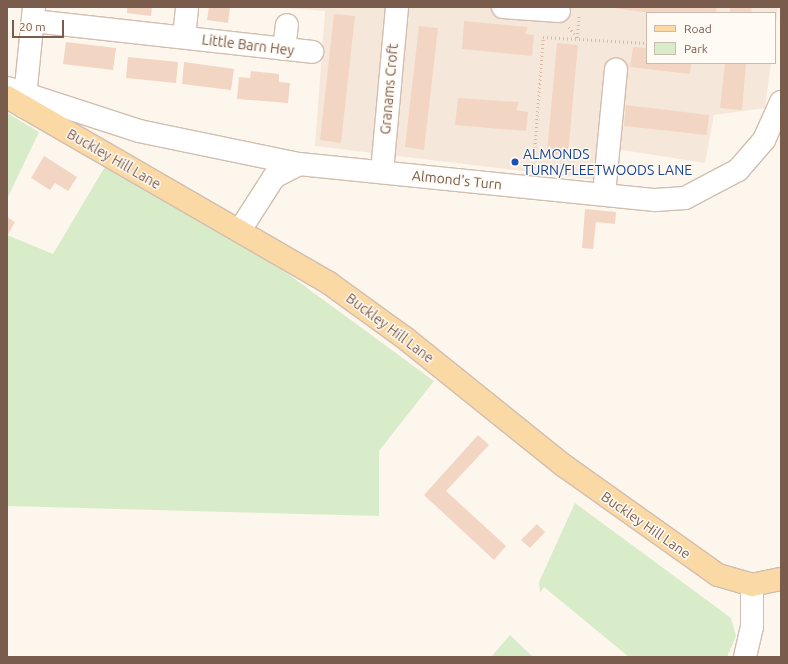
<!DOCTYPE html>
<html>
<head>
<meta charset="utf-8">
<style>
	body { margin:0 }
	#map { position:relative; width:788px; height:664px; overflow:hidden; background:#fdf6ec; font-family:Ubuntu,sans-serif }
	div>[style] { position:absolute }
	[style*='--x'] { left:calc(var(--x)*1px); top:calc(var(--y)*1px); width:calc(var(--w)*1px); rotate:calc(var(--a)*1deg) }
	.residential>* { inset:0; background:#f5e8da }
	.green>* { inset:0; background:#d8ecc9 }
	.building>* { inset:0; background:#f3d5c3 }
	.path>* { height:2.5px; margin-top:-1.25px; transform-origin:0; background:repeating-linear-gradient(90deg,#d9b8a5 0 1px,transparent 0 4px) }
	.roads { filter:drop-shadow(1px 0 #d1beb0) drop-shadow(-1px 0 #d1beb0) drop-shadow(0 1px #d1beb0) drop-shadow(0 -1px #d1beb0) }
	.minor>* { height:22px; margin:-11px; padding:0 11px; transform-origin:11px; border-radius:11px; background:#fff }
	.major>* { height:22px; margin:-11px; padding:0 11px; transform-origin:11px; border-radius:11px; background:#fbd9a5 }
	.dots>* { width:11px; height:11px; translate:-50% -50%; box-sizing:border-box; border:2px solid #fffaf3; border-radius:50% }
	span { translate:-50% -50%; white-space:nowrap; text-align:center; line-height:1.15; -webkit-text-stroke:3px #fffaf3; paint-order:stroke }
	.street-label { font-size:14px; color:#7a5c4d }
	.transit-label { font-size:14px; color:#164399 }
	.left { translate:0 -50%; text-align:left }
	.frame { position:absolute; inset:0; border:8px solid #7a5c4d; pointer-events:none }
	.legend { position:absolute; left:646px; top:12px; width:130px; height:52px; box-sizing:border-box; background:#fffaf3; border:1px solid #cabbb1; margin:0; padding:5px 7px; list-style:none; font-size:12px; color:#7a5c4d }
	.legend li { display:flex; align-items:center; gap:8px; height:20px }
	.legend b { width:20px; border:1px solid #cabbb1 }
	.scale { position:absolute; left:12px; top:20px; width:52px; height:18px; box-sizing:border-box; border:2px solid #7a5c4d; border-top:0; padding-left:5px; font-size:12px; line-height:14px; white-space:nowrap; color:#7a5c4d; -webkit-text-stroke:3px #fffaf3; paint-order:stroke }
</style>
</head>
<body>
<div id="map">
	<div class="residential">
		<i style="clip-path:polygon(270px 7px,778px 7px,775px 33px,775px 13px,647px 13px,647px 63px,771px 63px,765px 108px,714px 115px,705px 163px,616px 149px,613px 182px,315px 146px,325px 11px)"></i>
	</div>
	<div class="green">
		<i style="clip-path:polygon(7px 113px,39px 132px,7px 199px)"></i>
		<i style="clip-path:polygon(106px 165px,284px 271px,434px 381px,379px 451px,379px 516px,7px 506px,7px 235px,53px 254px)"></i>
		<i style="clip-path:polygon(575px 503px,731px 618px,736px 636px,727px 657px,629px 657px,544px 587px,540px 593px,539px 582px)"></i>
		<i style="clip-path:polygon(510px 635px,533px 657px,491px 657px)"></i>
	</div>
	<div class="building">
		<i style="clip-path:polygon(127px 7px,152px 7px,151px 16px,127px 13px)"></i>
		<i style="clip-path:polygon(209px 7px,230px 7px,228px 23px,207px 20px)"></i>
		<i style="clip-path:polygon(605px 7px,717px 7px,716px 13px,652px 13px)"></i>
		<i style="clip-path:polygon(730px 7px,752px 7px,751px 13px,730px 13px)"></i>
		<i style="clip-path:polygon(334px 14px,355px 16px,341px 143px,320px 140px)"></i>
		<i style="clip-path:polygon(464px 21px,528px 27px,525px 34px,534px 35px,532px 56px,462px 49px)"></i>
		<i style="clip-path:polygon(419px 26px,438px 28px,424px 150px,405px 147px)"></i>
		<i style="clip-path:polygon(66px 42px,116px 48px,113px 70px,63px 64px)"></i>
		<i style="clip-path:polygon(557px 43px,578px 45px,568px 155px,547px 153px)"></i>
		<i style="clip-path:polygon(633px 47px,647px 48px,647px 63px,691px 63px,690px 74px,630px 67px)"></i>
		<i style="clip-path:polygon(128px 57px,178px 62px,176px 83px,126px 78px)"></i>
		<i style="clip-path:polygon(184px 62px,234px 69px,231px 90px,182px 84px)"></i>
		<i style="clip-path:polygon(725px 63px,746px 63px,742px 110px,720px 108px)"></i>
		<i style="clip-path:polygon(251px 71px,279px 74px,279px 82px,290px 83px,288px 103px,237px 99px,239px 77px,250px 78px)"></i>
		<i style="clip-path:polygon(458px 98px,519px 102px,516px 110px,528px 112px,526px 131px,455px 125px)"></i>
		<i style="clip-path:polygon(626px 105px,709px 115px,707px 135px,624px 126px)"></i>
		<i style="clip-path:polygon(44px 156px,77px 177px,68px 191px,55px 183px,50px 190px,31px 178px)"></i>
		<i style="clip-path:polygon(585px 209px,616px 212px,615px 224px,596px 222px,593px 249px,582px 248px)"></i>
		<i style="clip-path:polygon(7px 217px,15px 222px,7px 236px)"></i>
		<i style="clip-path:polygon(478px 435px,489px 445px,446px 491px,506px 546px,494px 560px,424px 495px)"></i>
		<i style="clip-path:polygon(537px 524px,545px 532px,530px 548px,521px 540px)"></i>
	</div>
	<div class="path">
		<i style="--x:569;--y:27;--w:14;--a:54"></i>
		<i style="--x:577;--y:38;--w:23;--a:-85"></i>
		<i style="--x:533;--y:168;--w:131;--a:-85.6"></i>
		<i style="--x:543;--y:37;--w:104;--a:3.3"></i>
	</div>
	<div class="roads">
		<div class="minor">
			<i style="--x:503;--y:7;--w:56;--a:4.1"></i>
			<i style="--x:33;--y:21;--w:281;--a:6.3"></i>
			<i style="--x:184;--y:37;--w:30;--a:-84"></i>
			<i style="--x:284;--y:49;--w:24;--a:-83"></i>
			<i style="--x:7;--y:88;--w:139;--a:18"></i>
			<i style="--x:139;--y:131;--w:163;--a:11.7"></i>
			<i style="--x:24;--y:107;--w:100;--a:-84.3"></i>
			<i style="--x:382;--y:172;--w:166;--a:-84.8"></i>
			<i style="--x:604;--y:194;--w:125;--a:-84.5"></i>
			<i style="--x:240;--y:230;--w:63;--a:-57.3"></i>
			<i style="--x:274;--y:177;--w:28;--a:-27"></i>
			<i style="--x:299;--y:164;--w:358;--a:5.8"></i>
			<i style="--x:655;--y:200;--w:30;--a:-4"></i>
			<i style="--x:685;--y:198;--w:60;--a:-27.8"></i>
			<i style="--x:738;--y:170;--w:40;--a:-49"></i>
			<i style="--x:764;--y:140;--w:42;--a:-65.9"></i>
			<i style="--x:745;--y:657;--w:31;--a:-77"></i>
			<i style="--x:752;--y:627;--w:42;--a:-90"></i>
		</div>
		<div class="major">
			<i style="--x:7;--y:97;--w:372;--a:30"></i>
			<i style="--x:329;--y:283;--w:94;--a:35.9"></i>
			<i style="--x:405;--y:338;--w:203;--a:38.8"></i>
			<i style="--x:563;--y:465;--w:190;--a:35.4"></i>
			<i style="--x:718;--y:575;--w:35;--a:16"></i>
			<i style="--x:752;--y:585;--w:30;--a:-12"></i>
		</div>
	</div>
	<div class="dots">
		<i style="left:515px;top:162px;background:#1a4fb4"></i>
	</div>
	<div class="street-label">
		<span style="left:248px;top:45px;rotate:7deg">Little Barn Hey</span>
		<span style="left:389px;top:89px;rotate:-85deg">Granams Croft</span>
		<span style="left:114px;top:159px;rotate:30deg">Buckley Hill Lane</span>
		<span style="left:457px;top:180px;rotate:6deg">Almond's Turn</span>
		<span style="left:390px;top:328px;rotate:37deg">Buckley Hill Lane</span>
		<span style="left:646px;top:525px;rotate:35deg">Buckley Hill Lane</span>
	</div>
	<div class="transit-label">
		<span class="left" style="left:523px;top:162px">ALMONDS<br>TURN/FLEETWOODS LANE</span>
	</div>
	<div class="frame"></div>
	<ul class="legend">
	<li><b style="height:5px;background:#fbd9a5"></b>Road</li>
	<li><b style="height:11px;background:#d8ecc9"></b>Park</li>
	</ul>
	<div class="scale">20 m</div>
</div>
</body>
</html>
